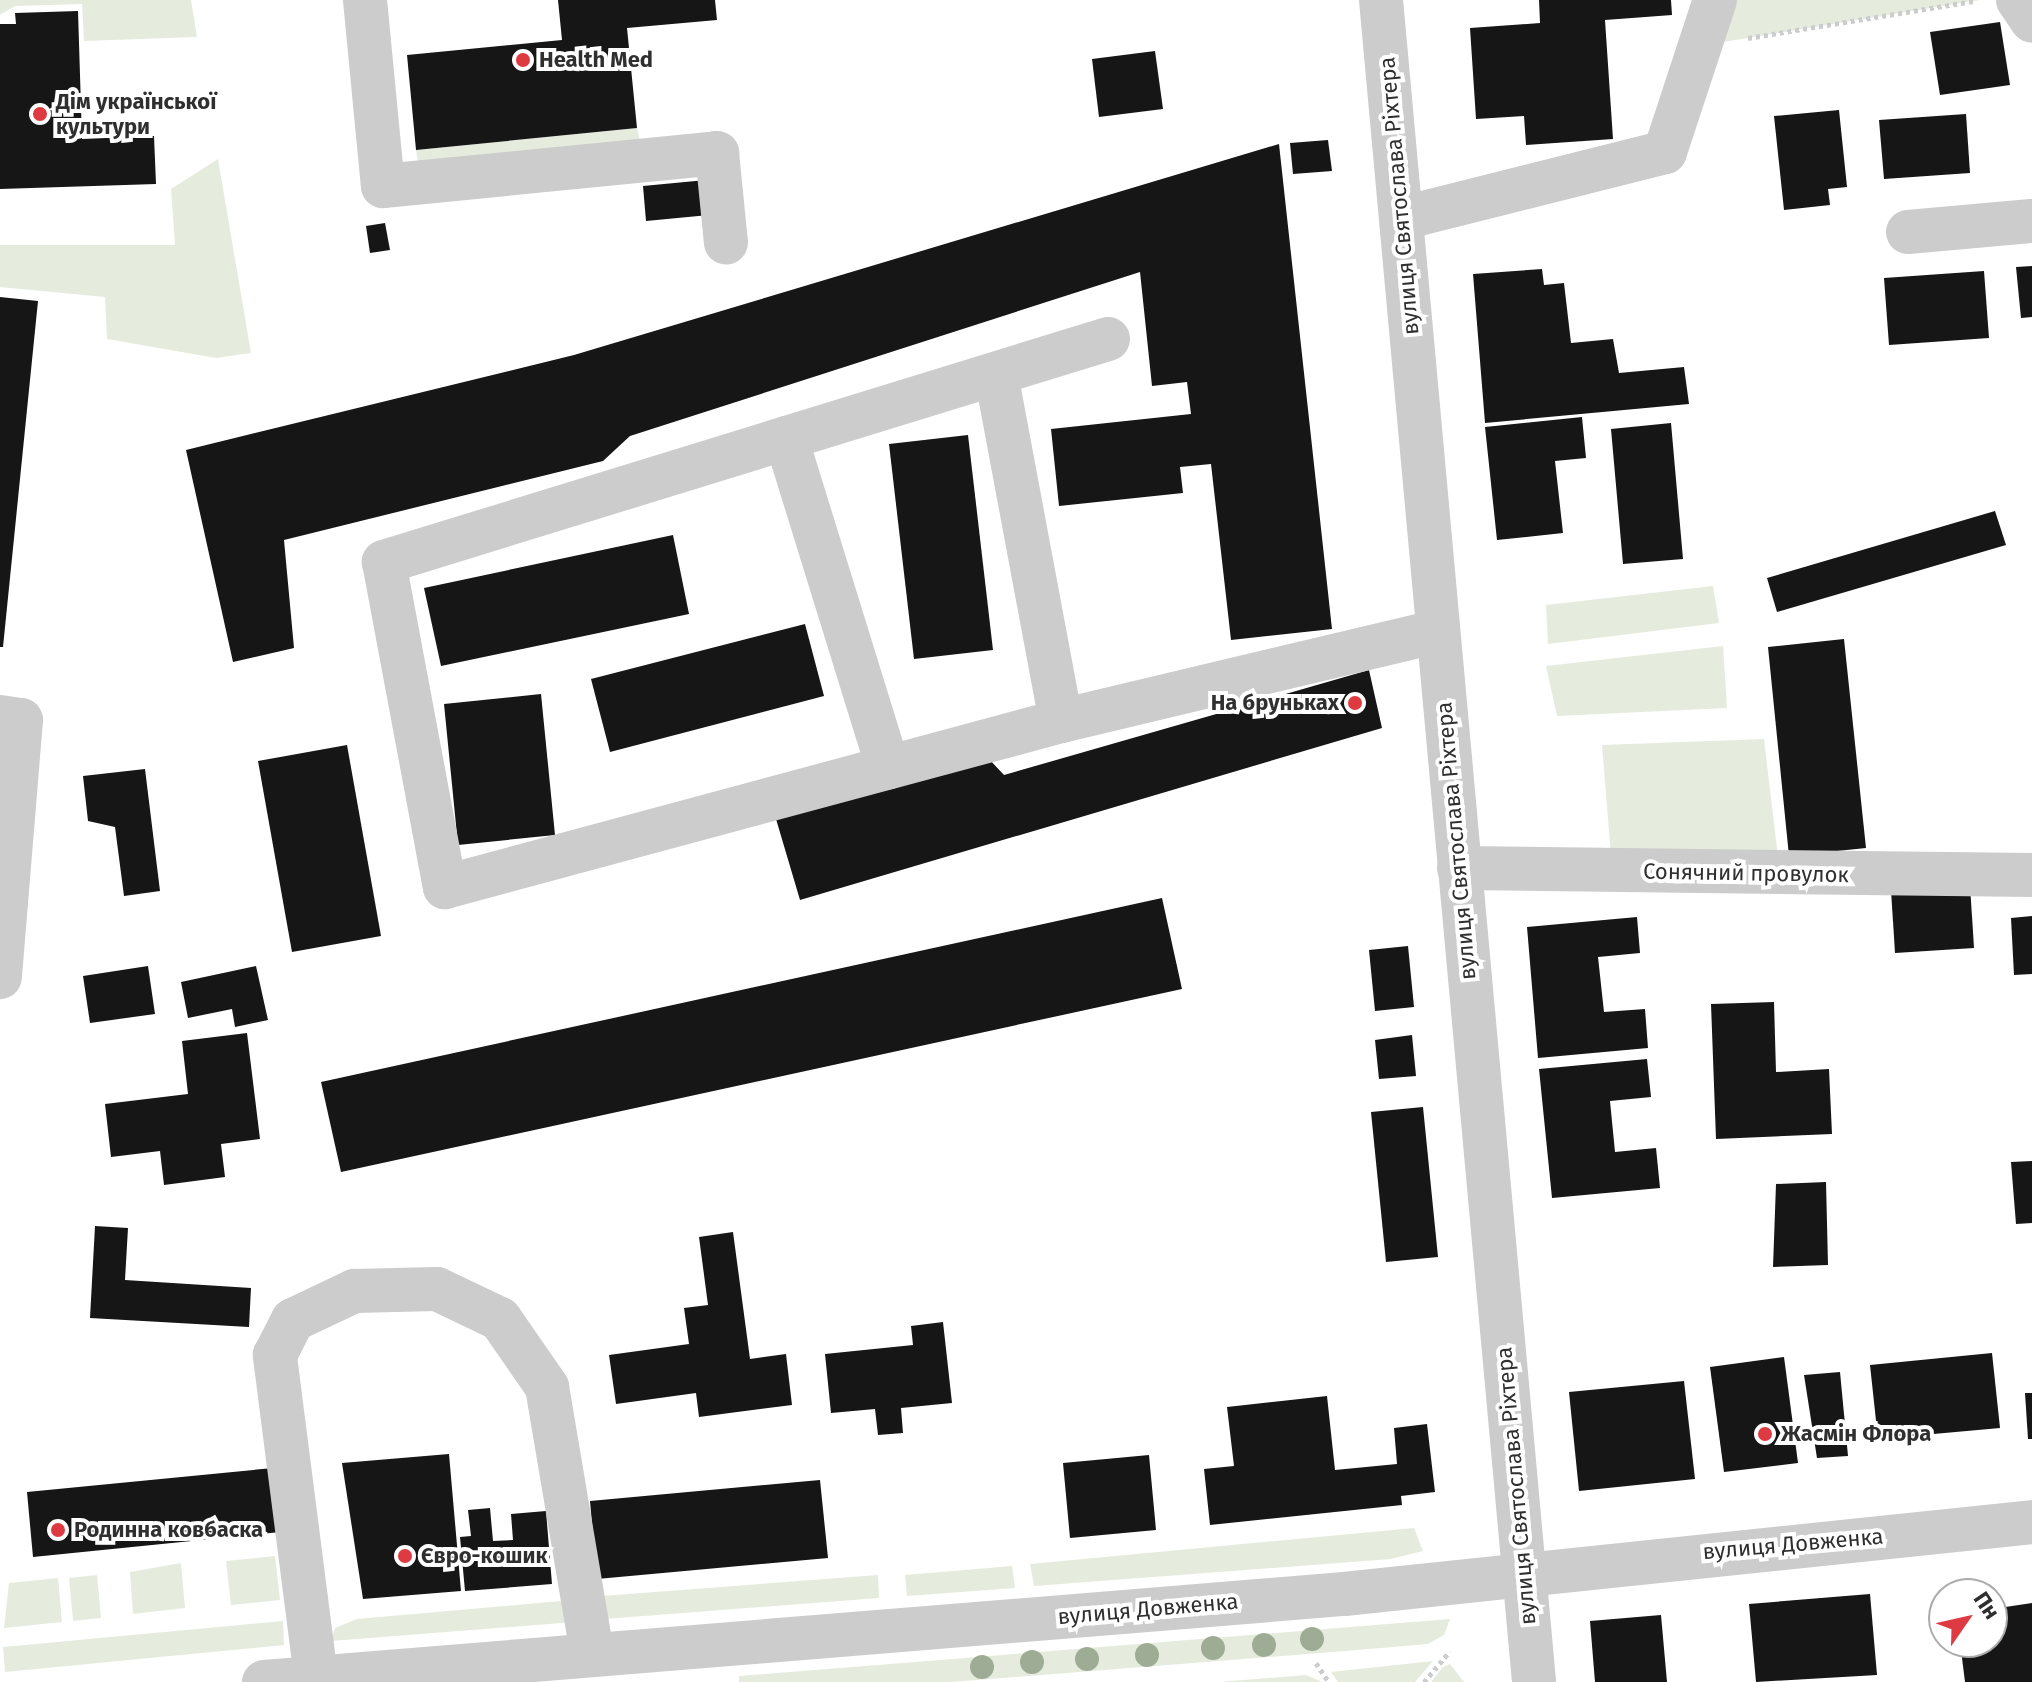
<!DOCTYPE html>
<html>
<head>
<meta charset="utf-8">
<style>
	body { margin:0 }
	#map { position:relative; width:2032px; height:1682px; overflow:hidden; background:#fff; font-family:"Fira Sans",sans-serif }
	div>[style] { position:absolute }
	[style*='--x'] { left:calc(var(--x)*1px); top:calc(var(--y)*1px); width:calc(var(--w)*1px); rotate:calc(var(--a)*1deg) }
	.green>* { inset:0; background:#e5ecde }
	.building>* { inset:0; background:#161616 }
	.path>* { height:5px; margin-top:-2.5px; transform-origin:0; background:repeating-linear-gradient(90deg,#ccc 0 4px,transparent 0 8px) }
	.minor>* { height:44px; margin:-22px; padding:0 22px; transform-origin:22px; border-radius:22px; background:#ccc }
	.trees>* { width:24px; height:24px; margin:-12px; border-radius:50%; background:#9fac95 }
	.dots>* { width:22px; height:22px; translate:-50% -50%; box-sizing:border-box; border:4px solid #fff; border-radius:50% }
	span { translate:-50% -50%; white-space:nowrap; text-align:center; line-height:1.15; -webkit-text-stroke:8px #fff; paint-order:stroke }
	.poi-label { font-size:22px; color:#2f2f2f; font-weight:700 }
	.left { translate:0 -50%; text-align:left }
	.right { translate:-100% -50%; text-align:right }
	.street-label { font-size:22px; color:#2f2f2f }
	.north { position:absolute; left:1928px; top:1578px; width:80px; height:80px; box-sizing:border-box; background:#fff; border:2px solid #acacac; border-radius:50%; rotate:56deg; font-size:22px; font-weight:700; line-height:32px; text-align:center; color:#2f2f2f }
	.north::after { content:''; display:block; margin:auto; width:28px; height:36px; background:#dd3b41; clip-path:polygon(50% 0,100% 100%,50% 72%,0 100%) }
</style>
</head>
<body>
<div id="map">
	<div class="green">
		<i style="clip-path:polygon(0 0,191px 0,197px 37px,84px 41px,82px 4px,15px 6px,0 15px)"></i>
		<i style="clip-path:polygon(1725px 0,1980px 0,1711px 44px)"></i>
		<i style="clip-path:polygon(637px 128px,640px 141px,419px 169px,416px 150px)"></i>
		<i style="clip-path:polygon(218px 159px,251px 353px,216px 358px,107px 339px,105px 297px,0 287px,0 245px,175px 245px,171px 189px)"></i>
		<i style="clip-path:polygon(1713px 586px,1719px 623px,1548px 644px,1546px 605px)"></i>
		<i style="clip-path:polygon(1723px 646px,1727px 708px,1557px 716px,1546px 666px)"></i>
		<i style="clip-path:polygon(1764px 739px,1778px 857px,1611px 856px,1602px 745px)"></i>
		<i style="clip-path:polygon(1414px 1528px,1423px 1551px,1391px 1559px,1034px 1586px,1030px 1564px)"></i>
		<i style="clip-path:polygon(275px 1556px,280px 1600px,231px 1605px,226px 1561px)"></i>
		<i style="clip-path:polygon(181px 1563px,185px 1608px,133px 1614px,130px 1572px)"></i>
		<i style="clip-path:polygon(1012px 1566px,1015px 1588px,907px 1596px,905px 1575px)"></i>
		<i style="clip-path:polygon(97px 1575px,101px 1618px,73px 1621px,69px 1578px)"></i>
		<i style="clip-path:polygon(878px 1575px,879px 1598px,605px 1619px,602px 1596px)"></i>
		<i style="clip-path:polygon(58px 1578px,62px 1622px,4px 1628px,9px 1583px)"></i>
		<i style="clip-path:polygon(572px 1600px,574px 1622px,331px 1641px,335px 1628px,357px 1619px)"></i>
		<i style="clip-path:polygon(1450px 1619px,1444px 1635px,1428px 1644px,1345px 1651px,952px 1682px,739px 1682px,739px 1676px)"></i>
		<i style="clip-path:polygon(283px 1621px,284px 1645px,5px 1672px,3px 1647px)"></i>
		<i style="clip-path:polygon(1433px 1661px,1415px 1682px,1338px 1682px,1331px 1672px)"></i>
		<i style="clip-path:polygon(1450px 1664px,1464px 1682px,1431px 1682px,1443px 1667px)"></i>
		<i style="clip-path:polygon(1306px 1675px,1322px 1682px,1219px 1682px)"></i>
	</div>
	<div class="building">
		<i style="clip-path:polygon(558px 0,715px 0,717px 20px,627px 28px,637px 128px,416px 150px,407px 55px,562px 40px)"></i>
		<i style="clip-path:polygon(1539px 0,1671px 0,1672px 15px,1605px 20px,1613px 139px,1526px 145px,1524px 116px,1476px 119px,1470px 28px,1540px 23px)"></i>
		<i style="clip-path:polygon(78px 11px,82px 139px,154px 136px,156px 184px,0 189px,0 24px,16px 24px,15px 13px)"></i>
		<i style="clip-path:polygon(2000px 22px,2010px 85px,1940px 95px,1930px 32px)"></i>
		<i style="clip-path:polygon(1155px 51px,1163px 109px,1099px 117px,1092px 59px)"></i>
		<i style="clip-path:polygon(1839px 110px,1847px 187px,1828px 189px,1830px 205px,1784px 210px,1774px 116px)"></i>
		<i style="clip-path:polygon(1966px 114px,1970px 173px,1884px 179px,1879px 120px)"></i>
		<i style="clip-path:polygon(1328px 140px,1332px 171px,1293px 174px,1290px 143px)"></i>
		<i style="clip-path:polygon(1279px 144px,1332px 629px,1231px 640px,1211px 464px,1180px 467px,1183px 493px,1059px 506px,1051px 429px,1191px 414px,1187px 382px,1152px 386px,1140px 272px,630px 436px,603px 461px,284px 540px,294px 648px,233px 662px,186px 450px,574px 355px)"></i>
		<i style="clip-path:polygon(706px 180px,709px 215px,646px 221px,643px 186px)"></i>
		<i style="clip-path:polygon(385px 223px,390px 250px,370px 253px,366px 226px)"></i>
		<i style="clip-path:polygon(2032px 266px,2032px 317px,2021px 318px,2016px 267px)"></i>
		<i style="clip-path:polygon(1542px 269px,1544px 285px,1564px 283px,1571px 343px,1613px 339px,1619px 373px,1684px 367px,1689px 404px,1485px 423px,1473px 274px)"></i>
		<i style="clip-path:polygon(1984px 271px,1989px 338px,1889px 345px,1884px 278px)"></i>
		<i style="clip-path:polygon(0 297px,38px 301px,3px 647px,0 647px)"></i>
		<i style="clip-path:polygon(1582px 417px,1586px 458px,1555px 461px,1563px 533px,1497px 540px,1485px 427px)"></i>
		<i style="clip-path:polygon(1671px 423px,1683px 559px,1623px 564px,1611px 429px)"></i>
		<i style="clip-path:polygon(968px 435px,993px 650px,914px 659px,889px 444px)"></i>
		<i style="clip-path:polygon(1995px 511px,2006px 545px,1777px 612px,1767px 578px)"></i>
		<i style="clip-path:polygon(673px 535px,689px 614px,441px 666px,424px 588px)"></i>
		<i style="clip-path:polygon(805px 624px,824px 696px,610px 752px,591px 679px)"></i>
		<i style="clip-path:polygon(1844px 639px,1866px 848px,1789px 856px,1768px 647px)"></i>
		<i style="clip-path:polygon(1369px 670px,1382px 728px,800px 900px,776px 819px,988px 758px,1004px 775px)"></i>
		<i style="clip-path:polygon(541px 694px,555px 835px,458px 845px,444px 704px)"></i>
		<i style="clip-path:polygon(347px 745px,381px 936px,292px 952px,258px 761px)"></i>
		<i style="clip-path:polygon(145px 769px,160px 891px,124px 896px,115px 827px,88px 821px,83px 776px)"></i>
		<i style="clip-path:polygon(1970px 885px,1974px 948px,1895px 953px,1891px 890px)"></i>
		<i style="clip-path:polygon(1162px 898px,1182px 989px,341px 1172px,321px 1082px)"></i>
		<i style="clip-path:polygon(2032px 916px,2032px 974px,2014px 975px,2011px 918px)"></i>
		<i style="clip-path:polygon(1637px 917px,1640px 953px,1598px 957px,1604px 1012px,1645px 1009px,1648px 1048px,1538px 1058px,1527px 927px)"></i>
		<i style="clip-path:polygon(1408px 946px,1414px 1007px,1375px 1011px,1369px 950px)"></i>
		<i style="clip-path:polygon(148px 966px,155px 1014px,90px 1023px,83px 976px)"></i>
		<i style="clip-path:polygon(256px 966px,268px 1020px,235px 1027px,232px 1009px,188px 1018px,181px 982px)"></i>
		<i style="clip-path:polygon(1774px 1002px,1776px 1072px,1829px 1069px,1832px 1134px,1716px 1139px,1711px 1004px)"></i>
		<i style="clip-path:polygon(247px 1033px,260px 1139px,221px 1144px,225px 1177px,164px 1185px,160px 1151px,111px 1157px,105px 1104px,188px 1094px,182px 1041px)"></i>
		<i style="clip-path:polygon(1412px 1035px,1416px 1076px,1379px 1079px,1375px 1040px)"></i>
		<i style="clip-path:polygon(1647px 1059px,1651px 1097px,1610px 1101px,1615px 1152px,1656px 1148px,1660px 1188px,1552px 1198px,1539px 1069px)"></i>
		<i style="clip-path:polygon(1423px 1107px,1438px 1257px,1386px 1262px,1371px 1112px)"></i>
		<i style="clip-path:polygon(2032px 1161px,2032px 1223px,2016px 1224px,2011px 1162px)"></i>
		<i style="clip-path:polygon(1826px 1182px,1828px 1265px,1773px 1267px,1776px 1184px)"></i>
		<i style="clip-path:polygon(95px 1226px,128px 1228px,125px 1280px,251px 1288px,249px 1327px,90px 1318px)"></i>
		<i style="clip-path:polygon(733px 1232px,750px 1359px,786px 1354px,792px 1405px,699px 1417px,696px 1393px,616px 1404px,609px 1355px,689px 1344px,684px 1308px,708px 1305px,699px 1237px)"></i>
		<i style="clip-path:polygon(943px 1322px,952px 1403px,901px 1408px,903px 1433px,878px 1435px,875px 1409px,831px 1413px,825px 1354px,913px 1345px,911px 1326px)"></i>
		<i style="clip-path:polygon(1992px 1353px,2000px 1428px,1878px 1439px,1870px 1365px)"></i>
		<i style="clip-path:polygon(1784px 1357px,1798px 1463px,1724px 1472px,1710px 1367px)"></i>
		<i style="clip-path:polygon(1840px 1372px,1848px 1456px,1817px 1458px,1804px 1375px)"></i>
		<i style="clip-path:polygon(1684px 1381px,1695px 1479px,1579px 1491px,1569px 1392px)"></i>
		<i style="clip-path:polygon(2025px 1393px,2032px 1393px,2032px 1439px,2028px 1439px)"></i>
		<i style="clip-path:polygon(1327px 1396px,1335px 1470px,1397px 1464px,1394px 1428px,1427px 1424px,1435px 1492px,1401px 1496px,1402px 1505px,1210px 1525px,1204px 1469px,1234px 1466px,1227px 1407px)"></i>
		<i style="clip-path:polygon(449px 1454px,461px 1591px,363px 1599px,342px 1463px)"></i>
		<i style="clip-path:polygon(1149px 1455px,1156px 1530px,1070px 1538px,1063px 1463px)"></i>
		<i style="clip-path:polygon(273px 1468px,280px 1532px,33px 1557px,27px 1492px)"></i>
		<i style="clip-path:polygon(820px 1480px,828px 1558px,597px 1579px,590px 1501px)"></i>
		<i style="clip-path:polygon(490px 1508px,493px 1541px,513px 1540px,511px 1514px,546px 1511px,552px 1584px,465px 1591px,460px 1537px,471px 1536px,468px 1510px)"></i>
		<i style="clip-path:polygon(1870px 1594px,1877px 1675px,1756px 1682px,1749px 1604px)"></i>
		<i style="clip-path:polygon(2032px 1603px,2032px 1682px,1965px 1682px,1960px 1642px,1992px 1642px,1992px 1609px)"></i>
		<i style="clip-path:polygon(1661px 1615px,1667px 1682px,1595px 1682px,1590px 1621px)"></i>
	</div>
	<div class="path">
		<i style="--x:1748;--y:38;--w:230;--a:-9.3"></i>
		<i style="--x:1316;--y:1663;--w:23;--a:56"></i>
		<i style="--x:1424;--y:1682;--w:40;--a:-50"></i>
	</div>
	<div class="minor">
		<i style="--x:365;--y:0;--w:187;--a:84.5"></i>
		<i style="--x:383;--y:186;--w:336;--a:-5.6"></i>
		<i style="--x:717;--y:153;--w:90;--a:84.3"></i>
		<i style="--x:1381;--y:0;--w:1689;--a:84.8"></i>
		<i style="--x:2018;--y:0;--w:25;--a:56"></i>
		<i style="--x:1403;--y:218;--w:270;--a:-14.1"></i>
		<i style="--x:1665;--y:152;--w:160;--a:-71.8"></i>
		<i style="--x:1908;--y:232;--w:124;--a:-5.1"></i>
		<i style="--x:1108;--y:339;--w:758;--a:162.88"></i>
		<i style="--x:384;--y:562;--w:331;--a:79.4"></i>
		<i style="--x:445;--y:887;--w:638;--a:-15.08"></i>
		<i style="--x:1061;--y:721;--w:385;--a:-13.4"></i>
		<i style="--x:996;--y:374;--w:353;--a:79.4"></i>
		<i style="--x:786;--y:438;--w:345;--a:72.8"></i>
		<i style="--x:0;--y:717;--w:21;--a:8"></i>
		<i style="--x:21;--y:720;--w:258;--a:94.7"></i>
		<i style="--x:1459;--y:868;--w:573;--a:0.7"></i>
		<i style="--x:316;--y:1677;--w:325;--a:-97.3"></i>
		<i style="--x:275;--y:1355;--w:39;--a:-63"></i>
		<i style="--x:293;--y:1320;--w:68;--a:-25.4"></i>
		<i style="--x:354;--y:1291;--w:83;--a:-1.4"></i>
		<i style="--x:437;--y:1289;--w:70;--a:25.5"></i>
		<i style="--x:500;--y:1319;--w:83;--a:55.3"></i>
		<i style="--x:547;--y:1387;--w:271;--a:80.4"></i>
		<i style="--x:264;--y:1682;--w:1084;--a:-4.66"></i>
		<i style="--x:1344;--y:1594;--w:692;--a:-5.97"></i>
	</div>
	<div class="trees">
		<i style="left:1312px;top:1639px"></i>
		<i style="left:1264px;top:1645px"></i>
		<i style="left:1213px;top:1648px"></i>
		<i style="left:1147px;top:1655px"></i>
		<i style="left:1087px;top:1659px"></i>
		<i style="left:1032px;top:1662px"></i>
		<i style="left:982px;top:1667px"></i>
	</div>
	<div class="dots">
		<i style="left:523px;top:60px;background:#dd3b41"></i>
		<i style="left:40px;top:114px;background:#dd3b41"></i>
		<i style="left:1355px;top:703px;background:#dd3b41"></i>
		<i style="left:1765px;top:1434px;background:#dd3b41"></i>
		<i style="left:58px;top:1530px;background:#dd3b41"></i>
		<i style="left:405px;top:1556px;background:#dd3b41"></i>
	</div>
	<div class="poi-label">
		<span class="left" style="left:539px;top:60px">Health Med</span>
		<span class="left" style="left:56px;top:114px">Дім української<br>культури</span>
		<span class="right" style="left:1339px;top:703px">На бруньках</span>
		<span class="left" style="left:1781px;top:1434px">Жасмін Флора</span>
		<span class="left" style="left:74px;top:1530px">Родинна ковбаска</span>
		<span class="left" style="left:421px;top:1556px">Євро-кошик</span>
	</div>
	<div class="street-label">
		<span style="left:1399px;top:196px;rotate:-95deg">вулиця Святослава Ріхтера</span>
		<span style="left:1456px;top:841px;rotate:-95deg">вулиця Святослава Ріхтера</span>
		<span style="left:1746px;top:873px;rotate:1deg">Сонячний провулок</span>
		<span style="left:1516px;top:1486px;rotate:-95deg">вулиця Святослава Ріхтера</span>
		<span style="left:1793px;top:1544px;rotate:-5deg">вулиця Довженка</span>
		<span style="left:1148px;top:1609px;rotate:-5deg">вулиця Довженка</span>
	</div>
	<div class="north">Пн</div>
</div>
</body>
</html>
